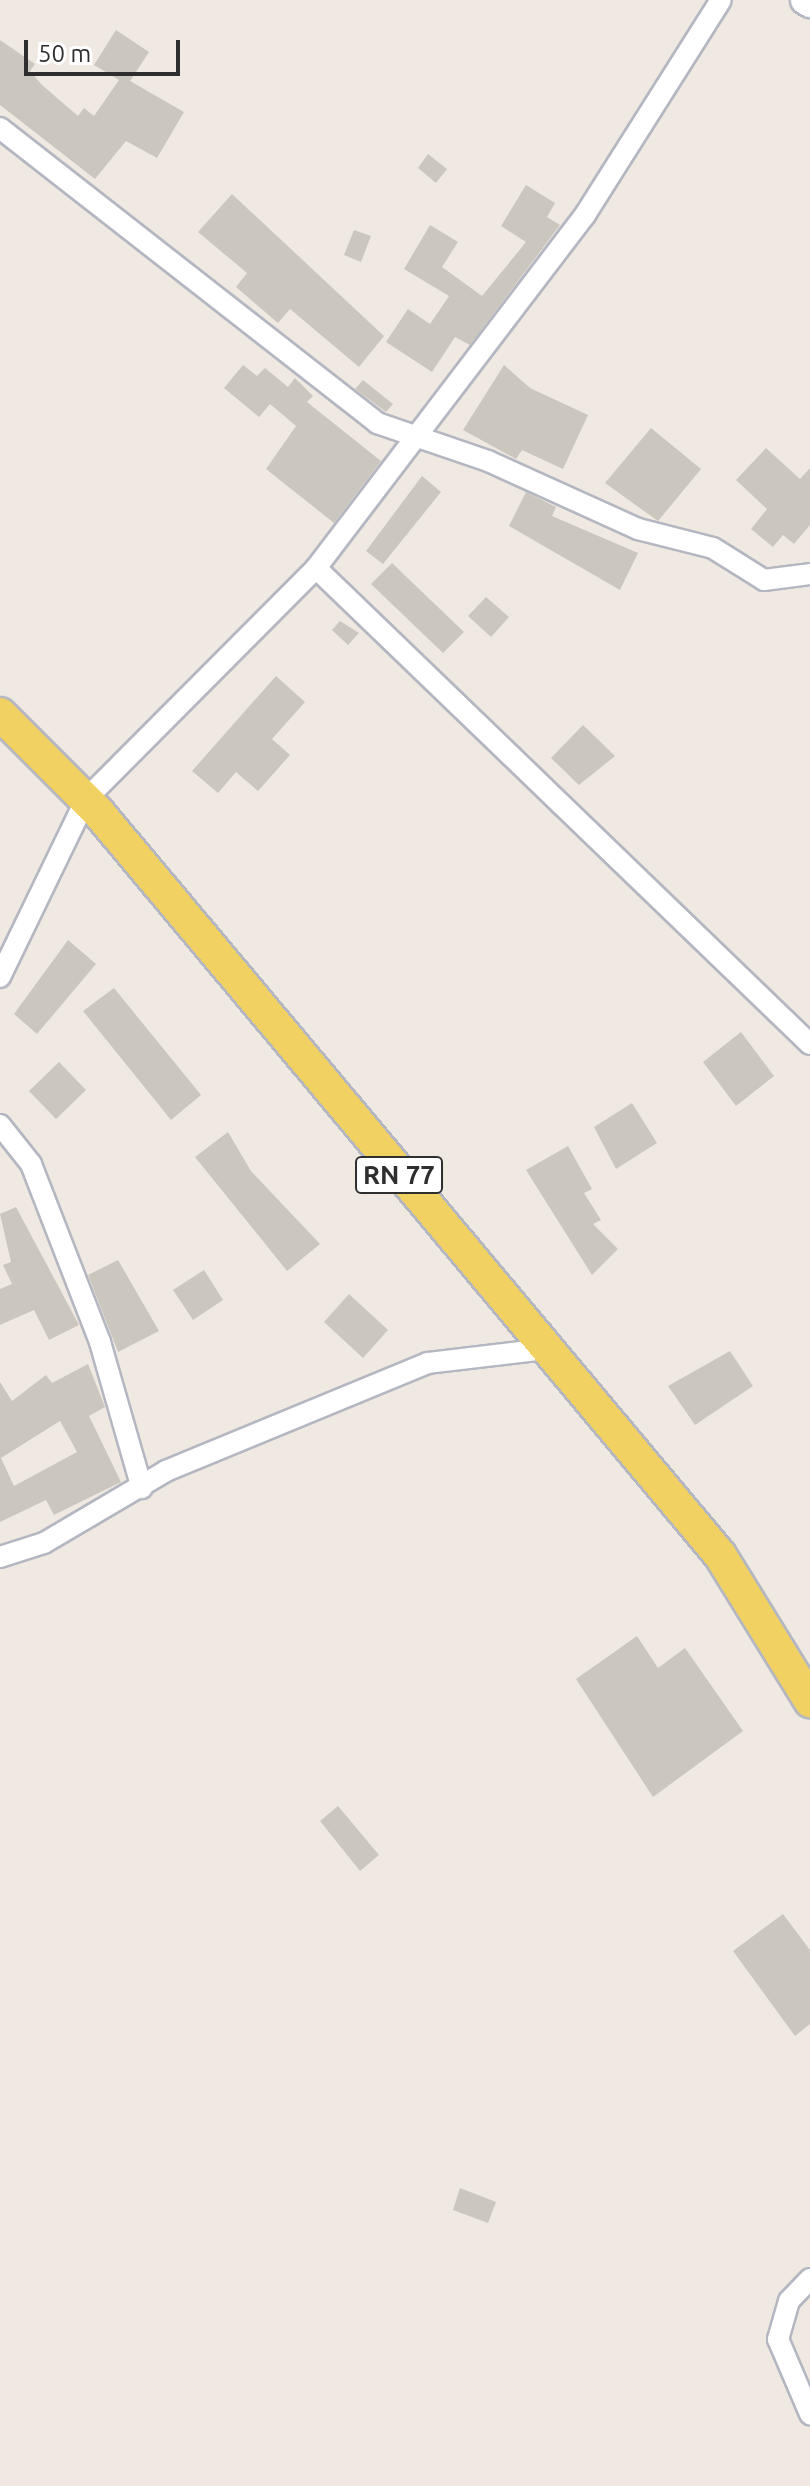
<!DOCTYPE html>
<html>
<head>
<meta charset="utf-8">
<style>
	body { margin:0 }
	#map { position:relative; width:810px; height:2486px; overflow:hidden; background:#efe9e1; font-family:Ubuntu,sans-serif }
	div>[style] { position:absolute }
	[style*='--x'] { left:calc(var(--x)*1px); top:calc(var(--y)*1px); width:calc(var(--w)*1px); rotate:calc(var(--a)*1deg) }
	.building>* { inset:0; background:#cbc7bf }
	.roads { filter:drop-shadow(2px 0 #b4b7c1) drop-shadow(-2px 0 #b4b7c1) drop-shadow(0 2px #b4b7c1) drop-shadow(0 -2px #b4b7c1) }
	.minor>* { height:20px; margin:-10px; padding:0 10px; transform-origin:10px; border-radius:10px; background:#fff }
	.secondary>* { height:28px; margin:-14px; padding:0 14px; transform-origin:14px; border-radius:14px; background:#fff }
	.primary>* { height:32px; margin:-16px; padding:0 16px; transform-origin:16px; border-radius:16px; background:#f2d163 }
	span { translate:-50% -50%; white-space:nowrap; text-align:center; line-height:1.15; -webkit-text-stroke:7px #fff; paint-order:stroke }
	.shield-label span { padding:2px 6px; background:#fff; border:2px solid; border-radius:6px; -webkit-text-stroke-width:0 }
	.shield-label { font-size:26px; color:#2e2e2e; font-weight:700 }
	.scale { position:absolute; left:24px; top:40px; width:156px; height:36px; box-sizing:border-box; border:4px solid #2e2e2e; border-top:0; padding-left:10px; font-size:24px; line-height:28px; white-space:nowrap; color:#2e2e2e; -webkit-text-stroke:6px #fff; paint-order:stroke }
</style>
</head>
<body>
<div id="map">
	<div class="building">
		<i style="clip-path:polygon(116px 30px,149px 52px,130px 81px,184px 112px,157px 158px,126px 141px,95px 179px,0 105px,0 40px,35px 64px,30px 71px,42px 85px,78px 116px,84px 108px,94px 116px,119px 80px,94px 65px)"></i>
		<i style="clip-path:polygon(428px 154px,447px 169px,436px 183px,418px 168px)"></i>
		<i style="clip-path:polygon(526px 185px,555px 203px,547px 217px,560px 225px,470px 345px,455px 337px,432px 372px,386px 342px,408px 309px,430px 324px,449px 296px,404px 269px,430px 225px,458px 242px,442px 267px,482px 296px,526px 242px,501px 226px)"></i>
		<i style="clip-path:polygon(232px 194px,384px 336px,359px 367px,290px 309px,278px 323px,236px 287px,247px 273px,198px 232px)"></i>
		<i style="clip-path:polygon(354px 230px,371px 236px,361px 262px,344px 255px)"></i>
		<i style="clip-path:polygon(243px 365px,257px 376px,265px 368px,288px 387px,295px 378px,313px 396px,307px 402px,381px 461px,334px 523px,266px 469px,296px 426px,270px 404px,259px 417px,224px 388px)"></i>
		<i style="clip-path:polygon(504px 365px,530px 388px,588px 415px,563px 469px,522px 450px,516px 459px,463px 430px)"></i>
		<i style="clip-path:polygon(363px 380px,393px 404px,386px 412px,355px 389px)"></i>
		<i style="clip-path:polygon(651px 428px,701px 469px,658px 521px,605px 483px)"></i>
		<i style="clip-path:polygon(766px 448px,800px 479px,810px 468px,810px 525px,794px 544px,783px 535px,773px 547px,751px 529px,767px 509px,736px 480px)"></i>
		<i style="clip-path:polygon(422px 476px,441px 492px,383px 564px,366px 551px)"></i>
		<i style="clip-path:polygon(526px 492px,556px 507px,552px 516px,638px 553px,620px 590px,509px 526px)"></i>
		<i style="clip-path:polygon(392px 563px,464px 632px,443px 653px,371px 584px)"></i>
		<i style="clip-path:polygon(486px 597px,509px 617px,491px 637px,468px 616px)"></i>
		<i style="clip-path:polygon(340px 621px,359px 633px,348px 645px,332px 630px)"></i>
		<i style="clip-path:polygon(276px 676px,305px 702px,272px 739px,290px 755px,258px 791px,236px 772px,218px 793px,192px 771px)"></i>
		<i style="clip-path:polygon(583px 725px,615px 756px,579px 785px,551px 758px)"></i>
		<i style="clip-path:polygon(68px 940px,96px 964px,37px 1034px,14px 1014px)"></i>
		<i style="clip-path:polygon(114px 988px,201px 1095px,171px 1120px,83px 1011px)"></i>
		<i style="clip-path:polygon(741px 1032px,774px 1076px,736px 1106px,703px 1062px)"></i>
		<i style="clip-path:polygon(59px 1062px,86px 1090px,56px 1119px,29px 1091px)"></i>
		<i style="clip-path:polygon(632px 1103px,657px 1143px,616px 1169px,594px 1127px)"></i>
		<i style="clip-path:polygon(228px 1132px,251px 1171px,320px 1244px,287px 1271px,195px 1157px)"></i>
		<i style="clip-path:polygon(568px 1146px,592px 1189px,584px 1193px,601px 1220px,593px 1224px,618px 1249px,592px 1275px,526px 1170px)"></i>
		<i style="clip-path:polygon(16px 1207px,79px 1325px,49px 1340px,34px 1310px,0 1325px,0 1289px,12px 1284px,3px 1265px,11px 1262px,0 1214px)"></i>
		<i style="clip-path:polygon(118px 1260px,159px 1331px,118px 1352px,88px 1275px)"></i>
		<i style="clip-path:polygon(204px 1270px,223px 1300px,193px 1320px,173px 1290px)"></i>
		<i style="clip-path:polygon(349px 1294px,388px 1330px,363px 1358px,324px 1322px)"></i>
		<i style="clip-path:polygon(730px 1351px,753px 1386px,695px 1425px,668px 1386px)"></i>
		<i style="clip-path:polygon(evenodd,88px 1364px,105px 1407px,89px 1416px,121px 1482px,54px 1515px,46px 1500px,0 1522px,0 1382px,12px 1401px,46px 1375px,52px 1383px,88px 1364px,60px 1421px,77px 1452px,14px 1486px,1px 1458px,60px 1421px)"></i>
		<i style="clip-path:polygon(637px 1636px,658px 1668px,685px 1648px,743px 1731px,653px 1797px,576px 1679px)"></i>
		<i style="clip-path:polygon(338px 1806px,379px 1855px,360px 1871px,320px 1821px)"></i>
		<i style="clip-path:polygon(783px 1914px,810px 1950px,810px 2024px,795px 2036px,733px 1951px)"></i>
		<i style="clip-path:polygon(460px 2188px,496px 2202px,488px 2223px,453px 2210px)"></i>
	</div>
	<div class="roads">
		<div class="minor">
			<i style="--x:0;--y:128;--w:479;--a:38"></i>
			<i style="--x:377;--y:423;--w:117;--a:18.9"></i>
			<i style="--x:488;--y:461;--w:165;--a:24.4"></i>
			<i style="--x:638;--y:529;--w:77;--a:14.2"></i>
			<i style="--x:713;--y:548;--w:60;--a:32.1"></i>
			<i style="--x:764;--y:580;--w:46;--a:-7.4"></i>
			<i style="--x:316;--y:568;--w:686;--a:43.94"></i>
			<i style="--x:0;--y:977;--w:198;--a:-64.2"></i>
			<i style="--x:86;--y:799;--w:326;--a:-45.1"></i>
			<i style="--x:316;--y:568;--w:444;--a:-52.7"></i>
			<i style="--x:585;--y:215;--w:254;--a:-57.7"></i>
			<i style="--x:0;--y:1125;--w:50;--a:51.5"></i>
			<i style="--x:31;--y:1164;--w:191;--a:68.8"></i>
			<i style="--x:100;--y:1342;--w:152;--a:74"></i>
			<i style="--x:0;--y:1557;--w:46;--a:-17.7"></i>
			<i style="--x:44;--y:1543;--w:142;--a:-30.5"></i>
			<i style="--x:166;--y:1471;--w:283;--a:-22.4"></i>
			<i style="--x:428;--y:1363;--w:119;--a:-6.8"></i>
			<i style="--x:810;--y:2279;--w:30;--a:134"></i>
			<i style="--x:789;--y:2301;--w:40;--a:106"></i>
			<i style="--x:778;--y:2339;--w:82;--a:66.9"></i>
		</div>
		<div class="secondary">
			<i style="--x:805;--y:0;--w:6;--a:31"></i>
		</div>
		<div class="primary">
			<i style="--x:0;--y:714;--w:139;--a:45"></i>
			<i style="--x:98;--y:812;--w:969;--a:50.07"></i>
			<i style="--x:720;--y:1555;--w:172;--a:58.3"></i>
		</div>
	</div>
	<div class="shield-label">
		<span style="left:399px;top:1175px">RN 77</span>
	</div>
	<div class="scale">50 m</div>
</div>
</body>
</html>
